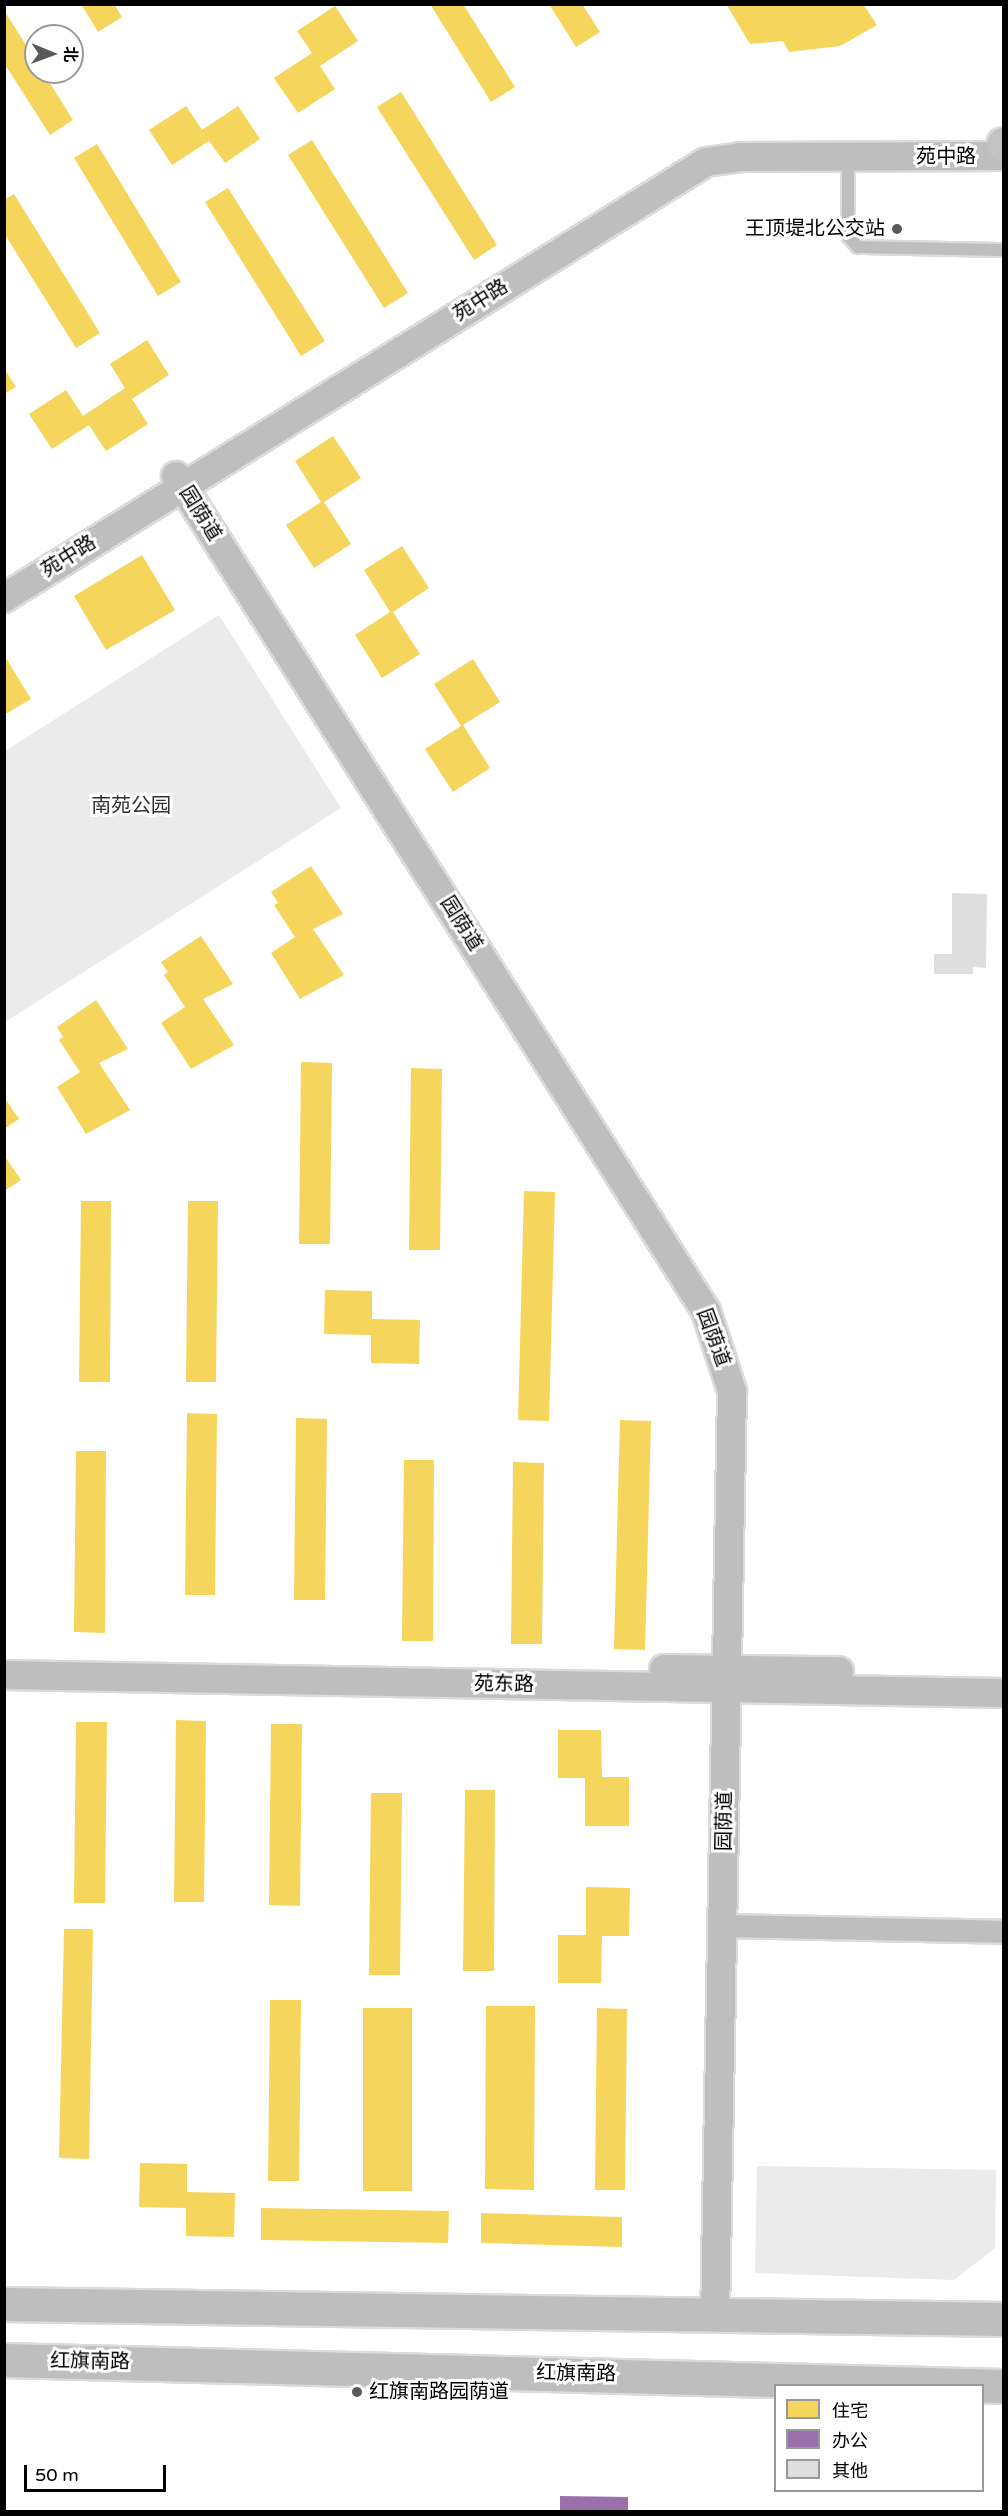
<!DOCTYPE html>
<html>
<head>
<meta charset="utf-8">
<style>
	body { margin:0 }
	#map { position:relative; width:1008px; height:2516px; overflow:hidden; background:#fff; font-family:"Varela Round","Noto Sans SC",sans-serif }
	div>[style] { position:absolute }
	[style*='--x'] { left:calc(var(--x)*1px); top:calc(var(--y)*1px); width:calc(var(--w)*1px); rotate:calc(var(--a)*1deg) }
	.green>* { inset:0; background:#ebebeb }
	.homes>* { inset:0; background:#f6d55c }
	.offices>* { inset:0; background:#9970ab }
	.building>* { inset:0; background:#dedede }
	.roads { filter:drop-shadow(2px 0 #dbdbdb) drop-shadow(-2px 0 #dbdbdb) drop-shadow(0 2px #dbdbdb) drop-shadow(0 -2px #dbdbdb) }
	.service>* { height:12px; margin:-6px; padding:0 6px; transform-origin:6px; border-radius:6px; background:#bebebe }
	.minor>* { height:22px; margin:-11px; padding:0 11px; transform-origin:11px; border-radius:11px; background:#bebebe }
	.tertiary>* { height:28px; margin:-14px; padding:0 14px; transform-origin:14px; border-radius:14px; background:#bebebe }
	.secondary>* { height:33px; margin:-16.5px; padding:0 16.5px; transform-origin:16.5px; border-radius:16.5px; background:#c2c2c2 }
	.primary>* { height:33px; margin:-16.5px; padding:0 16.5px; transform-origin:16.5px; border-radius:16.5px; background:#bebebe }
	.dots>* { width:16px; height:16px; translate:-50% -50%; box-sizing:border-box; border:3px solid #fff; border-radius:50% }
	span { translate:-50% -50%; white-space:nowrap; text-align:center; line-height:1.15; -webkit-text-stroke:6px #fff; paint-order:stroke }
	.street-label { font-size:20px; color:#000 }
	.poi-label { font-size:20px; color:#000 }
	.right { translate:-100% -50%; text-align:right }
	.left { translate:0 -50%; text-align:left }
	.park-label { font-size:20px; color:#313131 }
	.frame { position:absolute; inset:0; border:6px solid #000; pointer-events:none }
	.legend { position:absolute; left:774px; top:2384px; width:210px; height:108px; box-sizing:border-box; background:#fff; border:2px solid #999; margin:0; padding:8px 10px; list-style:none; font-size:18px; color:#000 }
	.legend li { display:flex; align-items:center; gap:12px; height:30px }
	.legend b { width:30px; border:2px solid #999 }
	.north { position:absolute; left:24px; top:24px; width:60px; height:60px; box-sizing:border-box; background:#fff; border:2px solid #999; border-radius:50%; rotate:91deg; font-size:16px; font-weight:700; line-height:24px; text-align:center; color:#000 }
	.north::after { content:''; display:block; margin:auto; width:21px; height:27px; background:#595959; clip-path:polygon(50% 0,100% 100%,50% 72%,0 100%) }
	.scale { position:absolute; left:24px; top:2465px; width:142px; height:27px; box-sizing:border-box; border:3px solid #000; border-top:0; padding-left:8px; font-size:18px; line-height:21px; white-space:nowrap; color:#000; -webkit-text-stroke:4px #fff; paint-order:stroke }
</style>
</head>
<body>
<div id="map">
	<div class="green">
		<i style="clip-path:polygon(219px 615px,341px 808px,5px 1022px,5px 751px)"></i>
		<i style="clip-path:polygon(757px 2166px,996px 2170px,995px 2248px,954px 2280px,755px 2273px)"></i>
	</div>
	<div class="homes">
		<i style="clip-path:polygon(81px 4px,114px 4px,122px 17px,98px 32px)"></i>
		<i style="clip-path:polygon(430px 4px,463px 4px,515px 87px,491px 102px)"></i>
		<i style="clip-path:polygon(549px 4px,582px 4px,600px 32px,576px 47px)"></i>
		<i style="clip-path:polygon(726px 4px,863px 4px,877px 25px,840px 46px,789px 52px,783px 41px,750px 44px)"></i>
		<i style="clip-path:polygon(335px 6px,358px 41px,320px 66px,335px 89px,298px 113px,274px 78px,312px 53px,297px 31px)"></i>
		<i style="clip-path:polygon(4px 10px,36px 61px,36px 72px,43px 72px,73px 120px,50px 135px,4px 63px)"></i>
		<i style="clip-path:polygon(401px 92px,497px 245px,474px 260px,377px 107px)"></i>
		<i style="clip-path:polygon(186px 106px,202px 130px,238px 106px,260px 139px,225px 163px,209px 141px,172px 165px,149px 130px)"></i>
		<i style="clip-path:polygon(312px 140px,408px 293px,384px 308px,288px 155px)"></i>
		<i style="clip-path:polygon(97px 144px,181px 282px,158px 296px,74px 158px)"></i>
		<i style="clip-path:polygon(228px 188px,325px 341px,301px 356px,205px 202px)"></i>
		<i style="clip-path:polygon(14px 194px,100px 333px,76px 348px,4px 233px,4px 200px)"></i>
		<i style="clip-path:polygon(147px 340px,169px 375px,132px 399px,148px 424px,106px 451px,89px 425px,52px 449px,29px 414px,66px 390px,83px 416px,125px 388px,110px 364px)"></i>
		<i style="clip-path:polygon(4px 368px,16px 387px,4px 394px)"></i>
		<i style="clip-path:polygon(333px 436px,361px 478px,324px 502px,351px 544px,314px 568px,286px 525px,321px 502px,295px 461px)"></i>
		<i style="clip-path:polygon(402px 546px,429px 588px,393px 612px,420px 654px,382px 678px,355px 635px,390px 612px,364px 570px)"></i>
		<i style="clip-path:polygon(142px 555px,175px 610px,106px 650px,74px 596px)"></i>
		<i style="clip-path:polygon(4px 655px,31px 699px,4px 715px)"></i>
		<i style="clip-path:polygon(473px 659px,500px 702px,463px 725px,490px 768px,453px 792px,425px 749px,461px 726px,434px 684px)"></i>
		<i style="clip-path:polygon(311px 866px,343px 914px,313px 929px,344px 975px,300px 999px,271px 953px,295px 937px,274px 905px,278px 903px,271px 892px)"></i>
		<i style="clip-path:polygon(201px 936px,233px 984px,203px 999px,234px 1045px,191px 1069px,161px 1023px,185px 1007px,164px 975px,168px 972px,161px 962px)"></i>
		<i style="clip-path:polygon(96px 1000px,128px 1049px,99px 1063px,130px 1110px,86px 1134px,57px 1087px,80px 1072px,59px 1040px,63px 1037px,57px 1027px)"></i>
		<i style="clip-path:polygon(301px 1062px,332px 1063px,330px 1244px,299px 1244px)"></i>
		<i style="clip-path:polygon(411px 1068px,442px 1069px,440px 1250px,409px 1250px)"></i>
		<i style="clip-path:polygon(4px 1097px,19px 1119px,4px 1129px)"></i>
		<i style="clip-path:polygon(4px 1155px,21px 1180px,4px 1191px)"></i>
		<i style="clip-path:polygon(524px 1191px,555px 1192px,549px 1421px,518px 1420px)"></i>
		<i style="clip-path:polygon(81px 1201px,111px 1201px,110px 1382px,79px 1382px)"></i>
		<i style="clip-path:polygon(188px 1201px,218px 1201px,216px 1382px,186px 1382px)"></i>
		<i style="clip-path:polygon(325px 1290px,372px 1291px,372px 1319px,420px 1320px,419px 1364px,371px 1363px,371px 1335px,324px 1334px)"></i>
		<i style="clip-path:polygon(187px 1413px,217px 1414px,215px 1595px,185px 1595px)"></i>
		<i style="clip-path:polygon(296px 1418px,327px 1419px,325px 1600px,294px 1600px)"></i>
		<i style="clip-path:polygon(620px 1420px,651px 1421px,645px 1650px,614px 1649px)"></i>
		<i style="clip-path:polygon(76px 1451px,106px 1451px,105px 1633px,74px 1632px)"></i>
		<i style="clip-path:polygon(404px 1460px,434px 1460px,433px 1641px,402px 1641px)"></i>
		<i style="clip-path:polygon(513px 1462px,544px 1463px,542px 1644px,511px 1644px)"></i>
		<i style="clip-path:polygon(176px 1720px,206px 1721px,204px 1902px,174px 1902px)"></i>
		<i style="clip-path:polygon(76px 1722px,107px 1722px,105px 1903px,74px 1903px)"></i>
		<i style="clip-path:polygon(271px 1724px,302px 1724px,300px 1906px,269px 1905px)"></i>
		<i style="clip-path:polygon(558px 1730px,601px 1730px,602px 1777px,629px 1777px,629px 1826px,585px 1826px,585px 1778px,558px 1778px)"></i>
		<i style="clip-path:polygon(465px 1790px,495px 1790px,494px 1971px,463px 1971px)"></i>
		<i style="clip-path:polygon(371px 1793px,402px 1793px,400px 1975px,369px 1975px)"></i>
		<i style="clip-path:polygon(586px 1887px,630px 1888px,629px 1936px,602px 1936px,601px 1983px,558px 1983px,558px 1935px,586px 1935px)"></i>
		<i style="clip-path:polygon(64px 1929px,93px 1929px,89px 2159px,59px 2158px)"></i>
		<i style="clip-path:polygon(270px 2000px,301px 2000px,299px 2181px,268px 2181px)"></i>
		<i style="clip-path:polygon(486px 2006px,535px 2006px,534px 2190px,485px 2189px)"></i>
		<i style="clip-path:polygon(363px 2008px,412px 2008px,412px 2191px,363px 2191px)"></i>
		<i style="clip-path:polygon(597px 2008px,627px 2009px,625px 2190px,595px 2190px)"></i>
		<i style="clip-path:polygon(140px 2163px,187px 2164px,187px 2192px,235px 2193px,234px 2237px,186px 2236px,186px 2208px,139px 2207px)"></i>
		<i style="clip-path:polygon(261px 2208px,449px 2211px,448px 2243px,261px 2240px)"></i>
		<i style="clip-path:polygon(481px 2213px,622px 2217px,622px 2247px,481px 2243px)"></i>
	</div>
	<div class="offices">
		<i style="clip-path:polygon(560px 2496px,628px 2497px,628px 2512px,560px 2512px)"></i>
	</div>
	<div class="building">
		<i style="clip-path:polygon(952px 893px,987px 894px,986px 968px,973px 967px,973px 974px,934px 974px,934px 954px,952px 954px)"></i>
	</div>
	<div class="roads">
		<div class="service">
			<i style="--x:848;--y:155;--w:81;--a:90"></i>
			<i style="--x:848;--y:236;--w:15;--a:48"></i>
			<i style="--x:858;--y:247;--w:146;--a:1.2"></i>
		</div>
		<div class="minor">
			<i style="--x:724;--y:1926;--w:280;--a:1.2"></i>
		</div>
		<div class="tertiary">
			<i style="--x:176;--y:476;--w:989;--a:57.6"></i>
			<i style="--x:706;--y:1311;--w:84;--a:72"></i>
			<i style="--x:732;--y:1391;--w:925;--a:91.05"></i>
			<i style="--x:4;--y:598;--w:826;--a:-31.84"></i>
			<i style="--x:706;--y:162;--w:34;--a:-8"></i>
			<i style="--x:740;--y:157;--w:264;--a:-0.2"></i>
			<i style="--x:664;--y:1669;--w:175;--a:0.7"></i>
			<i style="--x:4;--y:1675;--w:1000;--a:1.03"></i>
		</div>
		<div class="secondary">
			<i style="--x:1003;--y:144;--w:1;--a:0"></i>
		</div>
		<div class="primary">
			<i style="--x:4;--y:2304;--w:1000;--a:0.86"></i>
			<i style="--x:4;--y:2360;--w:1000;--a:1.49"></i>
		</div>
	</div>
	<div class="dots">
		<i style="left:897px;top:229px;background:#595959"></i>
		<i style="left:357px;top:2392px;background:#595959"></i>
	</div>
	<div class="street-label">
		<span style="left:946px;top:157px">苑中路</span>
		<span style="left:481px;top:301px;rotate:-32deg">苑中路</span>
		<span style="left:200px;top:514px;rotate:58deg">园荫道</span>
		<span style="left:69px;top:557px;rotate:-32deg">苑中路</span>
		<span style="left:461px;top:924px;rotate:58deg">园荫道</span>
		<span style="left:713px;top:1338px;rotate:70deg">园荫道</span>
		<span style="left:504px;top:1685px;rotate:1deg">苑东路</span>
		<span style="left:725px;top:1821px;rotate:-89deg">园荫道</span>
		<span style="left:90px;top:2362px;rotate:1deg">红旗南路</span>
		<span style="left:576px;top:2374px;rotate:1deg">红旗南路</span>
	</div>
	<div class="poi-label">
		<span class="right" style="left:885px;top:229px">王顶堤北公交站</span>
		<span class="left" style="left:369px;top:2392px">红旗南路园荫道</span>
	</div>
	<div class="park-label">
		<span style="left:131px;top:806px">南苑公园</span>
	</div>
	<div class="frame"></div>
	<ul class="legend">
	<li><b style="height:16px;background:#f6d55c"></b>住宅</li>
	<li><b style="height:16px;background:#9970ab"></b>办公</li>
	<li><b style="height:16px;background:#dedede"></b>其他</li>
	</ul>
	<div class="north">北</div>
	<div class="scale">50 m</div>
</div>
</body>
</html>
